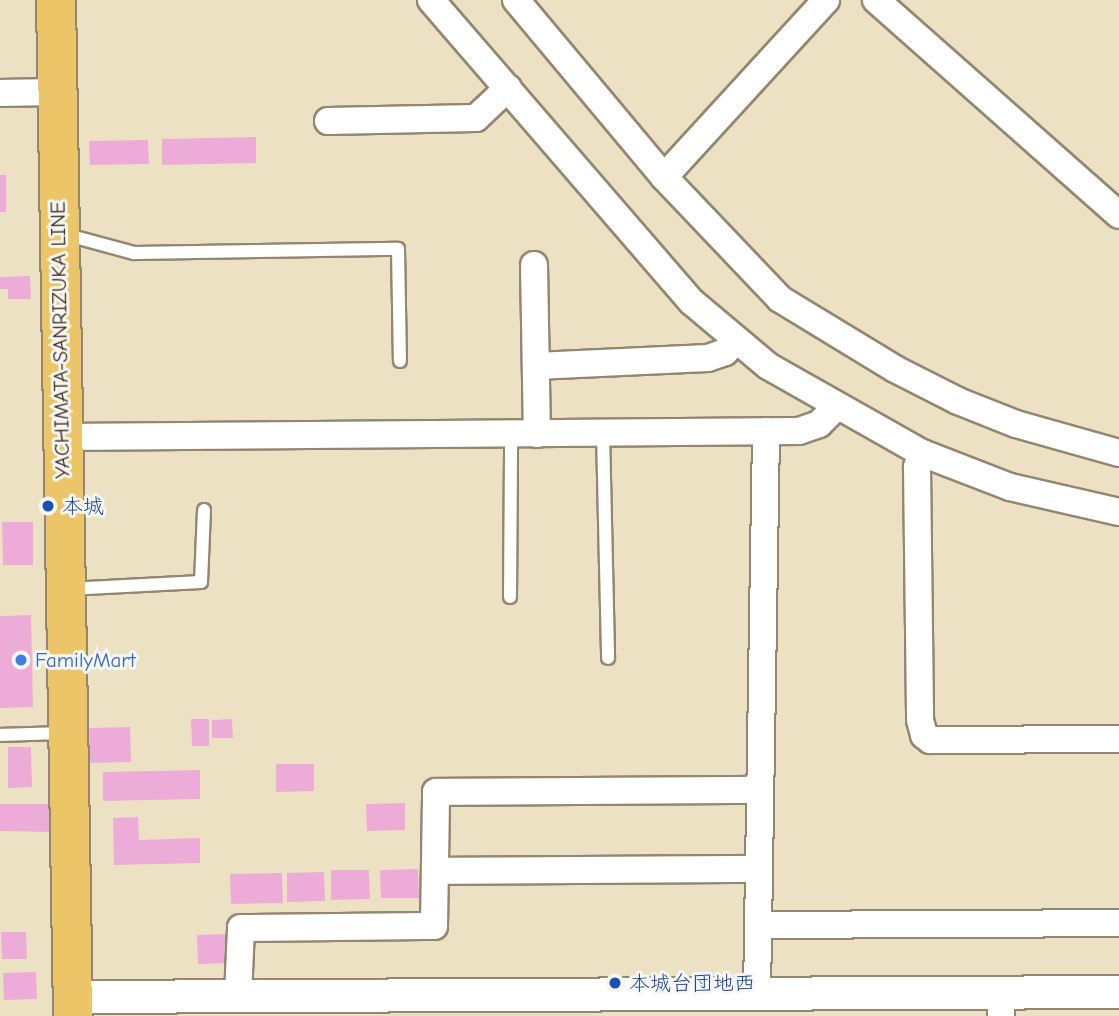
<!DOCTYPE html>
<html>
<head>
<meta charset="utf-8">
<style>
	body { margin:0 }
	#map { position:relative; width:1119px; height:1016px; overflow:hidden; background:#ece2c3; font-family:"Comic Neue","Klee One",sans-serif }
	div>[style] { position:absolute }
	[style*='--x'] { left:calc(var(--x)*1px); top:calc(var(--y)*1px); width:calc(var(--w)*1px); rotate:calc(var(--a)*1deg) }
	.building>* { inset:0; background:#edacd7 }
	.roads { filter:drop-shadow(2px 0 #948670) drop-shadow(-2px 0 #948670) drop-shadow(0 2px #948670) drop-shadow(0 -2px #948670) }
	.service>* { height:12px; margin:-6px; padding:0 6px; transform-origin:6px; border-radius:6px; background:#fff }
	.minor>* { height:26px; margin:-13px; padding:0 13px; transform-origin:13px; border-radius:13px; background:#fff }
	.tertiary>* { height:32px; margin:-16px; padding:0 16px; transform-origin:16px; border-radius:16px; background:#fff }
	.primary>* { height:38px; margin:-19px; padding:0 19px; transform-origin:19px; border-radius:19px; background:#edc569 }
	.dots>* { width:19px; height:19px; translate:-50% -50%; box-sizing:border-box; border:4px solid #f6f6f2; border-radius:50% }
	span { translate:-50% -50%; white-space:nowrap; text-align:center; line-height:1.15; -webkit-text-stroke:6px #f6f6f2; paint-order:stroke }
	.street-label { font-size:21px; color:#3b2a1e }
	.transit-label { font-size:21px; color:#164399 }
	.left { translate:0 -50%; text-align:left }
	.shop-label { font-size:21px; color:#366cbe }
</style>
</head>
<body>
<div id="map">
	<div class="building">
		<i style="clip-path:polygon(256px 137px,256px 163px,162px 165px,162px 139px)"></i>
		<i style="clip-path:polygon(148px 140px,149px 164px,90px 165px,89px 141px)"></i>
		<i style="clip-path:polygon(0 175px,6px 175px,6px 212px,0 212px)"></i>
		<i style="clip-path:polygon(30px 276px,31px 299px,8px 299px,8px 289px,0 289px,0 277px)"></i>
		<i style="clip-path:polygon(2px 522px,33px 522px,33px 565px,3px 565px)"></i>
		<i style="clip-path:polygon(31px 615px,33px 707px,0 708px,0 616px)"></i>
		<i style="clip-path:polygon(191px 719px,209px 719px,209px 746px,192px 746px)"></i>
		<i style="clip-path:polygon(232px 719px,233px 738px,212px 738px,212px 720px)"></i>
		<i style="clip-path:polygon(130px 727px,131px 762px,90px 763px,89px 728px)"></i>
		<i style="clip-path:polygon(8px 747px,31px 747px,32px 787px,8px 788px)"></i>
		<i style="clip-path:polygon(276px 764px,314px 764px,314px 791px,276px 792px)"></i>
		<i style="clip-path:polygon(200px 770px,200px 799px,103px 801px,103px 772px)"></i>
		<i style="clip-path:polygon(405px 803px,405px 830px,367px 831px,366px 804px)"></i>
		<i style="clip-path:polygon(0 804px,49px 804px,49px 832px,0 831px)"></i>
		<i style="clip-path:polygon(138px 817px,139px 840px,200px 838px,200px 863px,114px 865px,113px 818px)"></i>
		<i style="clip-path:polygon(418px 869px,419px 898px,381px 898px,380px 870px)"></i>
		<i style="clip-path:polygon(331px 870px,369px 870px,370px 899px,331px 900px)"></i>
		<i style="clip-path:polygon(324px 872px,325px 901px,287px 902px,287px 873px)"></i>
		<i style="clip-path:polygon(282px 873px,283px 903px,231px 904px,230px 874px)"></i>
		<i style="clip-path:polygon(1px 932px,26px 932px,27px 959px,2px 959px)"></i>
		<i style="clip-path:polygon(228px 934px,228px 963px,198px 964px,197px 935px)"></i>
		<i style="clip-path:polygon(36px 972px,37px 999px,4px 1000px,3px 973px)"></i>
	</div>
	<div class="roads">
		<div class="service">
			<i style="--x:64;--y:234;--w:73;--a:15.2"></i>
			<i style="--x:134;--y:253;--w:264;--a:-0.9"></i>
			<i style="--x:398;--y:249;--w:112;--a:89"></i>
			<i style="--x:603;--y:433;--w:225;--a:88.7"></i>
			<i style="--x:68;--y:589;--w:133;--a:-3"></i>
			<i style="--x:201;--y:582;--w:72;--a:-87.6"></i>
			<i style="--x:510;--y:597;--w:163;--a:-89.6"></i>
			<i style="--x:0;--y:735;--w:66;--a:-1.7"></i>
		</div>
		<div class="minor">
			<i style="--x:431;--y:0;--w:399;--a:49.2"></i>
			<i style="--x:692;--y:302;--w:99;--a:40.1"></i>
			<i style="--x:768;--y:366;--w:177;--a:29.5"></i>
			<i style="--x:922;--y:453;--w:94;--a:21.1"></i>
			<i style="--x:1010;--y:487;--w:112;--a:12.9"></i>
			<i style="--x:516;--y:0;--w:231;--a:50.1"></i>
			<i style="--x:664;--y:177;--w:168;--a:46.4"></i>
			<i style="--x:780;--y:299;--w:135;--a:31.3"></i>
			<i style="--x:895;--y:369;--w:71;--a:26.9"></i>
			<i style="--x:958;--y:401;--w:62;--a:21.6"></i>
			<i style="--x:1016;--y:424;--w:107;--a:15.7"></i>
			<i style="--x:876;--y:0;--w:324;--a:41.5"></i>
			<i style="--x:0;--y:93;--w:57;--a:-1"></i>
			<i style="--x:328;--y:121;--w:148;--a:-1.2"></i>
			<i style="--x:476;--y:118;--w:44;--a:-43.2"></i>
			<i style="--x:664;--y:177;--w:240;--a:-47.5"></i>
			<i style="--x:534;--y:265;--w:169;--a:89"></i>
			<i style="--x:536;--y:366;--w:172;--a:-2.7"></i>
			<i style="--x:708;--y:358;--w:18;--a:-19"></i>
			<i style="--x:725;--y:352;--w:15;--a:-48"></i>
			<i style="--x:61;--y:437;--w:738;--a:-0.47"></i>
			<i style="--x:799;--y:431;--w:21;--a:-19"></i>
			<i style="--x:819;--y:424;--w:24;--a:-45"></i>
			<i style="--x:922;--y:453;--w:15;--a:110"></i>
			<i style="--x:917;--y:467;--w:253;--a:89.3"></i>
			<i style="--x:920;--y:720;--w:16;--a:75"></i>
			<i style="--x:924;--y:735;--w:8;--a:40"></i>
			<i style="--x:930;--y:740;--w:189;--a:-0.3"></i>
			<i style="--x:435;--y:871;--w:324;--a:-0.4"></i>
			<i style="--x:758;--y:925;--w:361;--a:-0.3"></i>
			<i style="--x:1000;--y:992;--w:24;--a:88"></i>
			<i style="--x:757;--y:994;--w:563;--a:-89.08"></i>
			<i style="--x:238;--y:995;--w:67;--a:-87.4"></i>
			<i style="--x:241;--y:928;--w:193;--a:-0.6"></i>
			<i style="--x:434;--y:926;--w:134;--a:-89.1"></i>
			<i style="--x:436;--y:792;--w:323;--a:-0.4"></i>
		</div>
		<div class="tertiary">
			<i style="--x:72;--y:997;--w:1047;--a:-0.27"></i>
		</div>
		<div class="primary">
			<i style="--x:56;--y:0;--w:1016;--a:89.04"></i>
		</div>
	</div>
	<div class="dots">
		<i style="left:48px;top:506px;background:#1a4fb4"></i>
		<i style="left:21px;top:660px;background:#3f7fe0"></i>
		<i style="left:615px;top:983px;background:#1a4fb4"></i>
	</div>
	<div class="street-label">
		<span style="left:60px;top:340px;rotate:-91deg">YACHIMATA-SANRIZUKA LINE</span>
	</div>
	<div class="transit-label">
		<span class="left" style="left:62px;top:506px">本城</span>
		<span class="left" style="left:629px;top:983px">本城台団地西</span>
	</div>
	<div class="shop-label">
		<span class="left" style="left:35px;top:660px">FamilyMart</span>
	</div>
</div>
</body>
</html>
